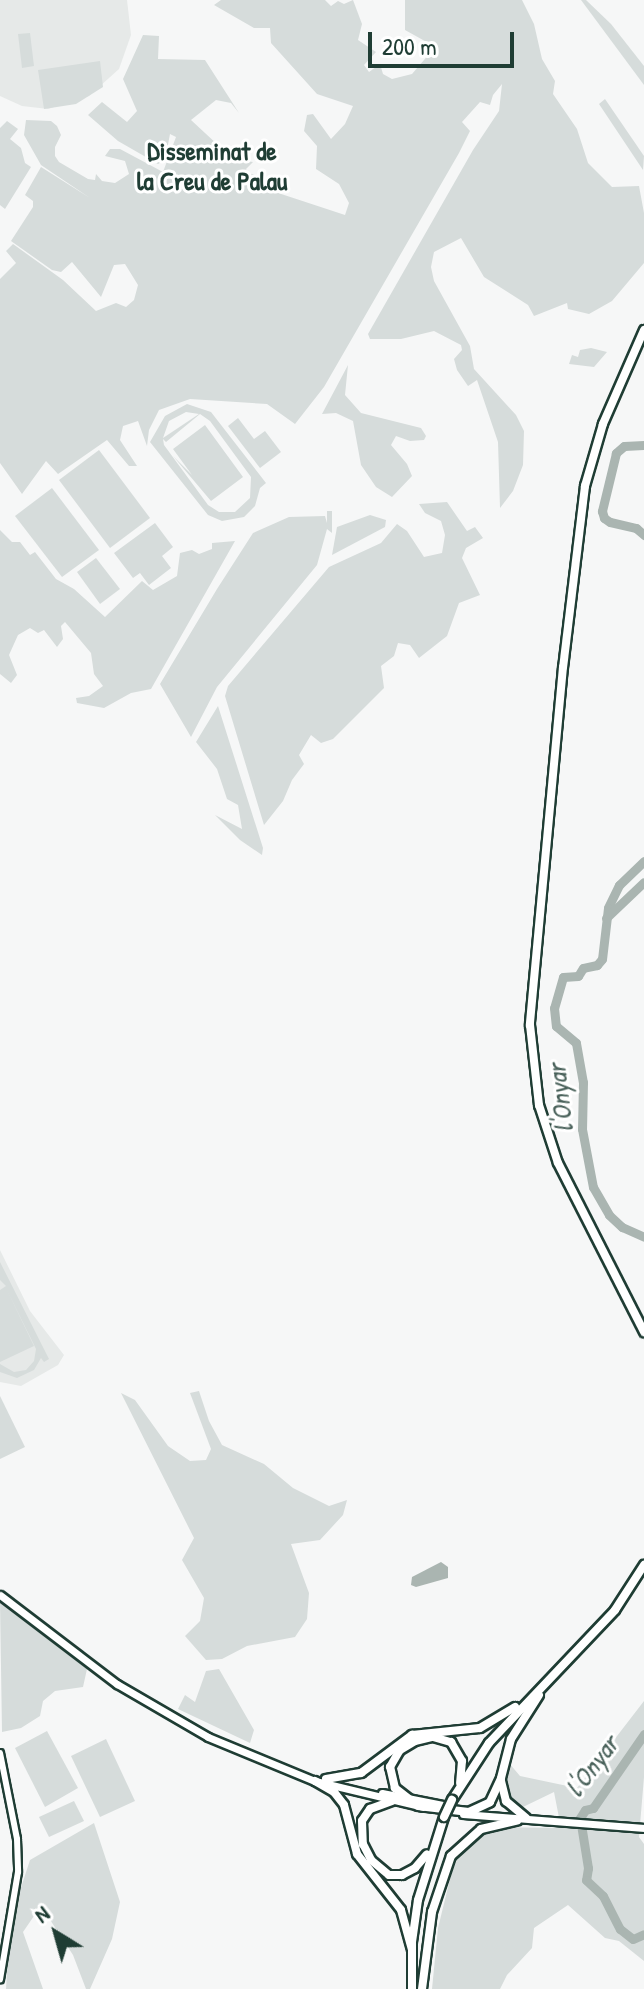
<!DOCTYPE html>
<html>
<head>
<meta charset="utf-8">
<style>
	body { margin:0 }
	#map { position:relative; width:644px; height:1989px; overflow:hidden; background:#f6f7f7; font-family:"Patrick Hand",sans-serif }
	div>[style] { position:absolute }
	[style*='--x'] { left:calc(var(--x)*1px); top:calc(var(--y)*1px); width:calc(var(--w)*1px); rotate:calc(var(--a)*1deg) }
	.built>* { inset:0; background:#e6e9e8 }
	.green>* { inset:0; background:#d6dcdb }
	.water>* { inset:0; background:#aab5b1 }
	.river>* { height:9px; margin:-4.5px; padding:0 4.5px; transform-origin:4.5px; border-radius:4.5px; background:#aab5b1 }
	.roads { filter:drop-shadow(2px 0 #1f3d34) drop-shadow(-2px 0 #1f3d34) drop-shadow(0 2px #1f3d34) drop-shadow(0 -2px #1f3d34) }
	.tertiary>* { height:6px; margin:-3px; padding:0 3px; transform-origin:3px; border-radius:3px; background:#fff }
	.primary>* { height:7px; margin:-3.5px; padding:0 3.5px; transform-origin:3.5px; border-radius:3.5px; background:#fff }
	.trunk>* { height:8px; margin:-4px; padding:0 4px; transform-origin:4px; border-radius:4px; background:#fff }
	.bridges { filter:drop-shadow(2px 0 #1f3d34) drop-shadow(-2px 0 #1f3d34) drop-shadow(0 2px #1f3d34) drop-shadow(0 -2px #1f3d34) }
	.trunk-bridge>* { height:8px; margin:-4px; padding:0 4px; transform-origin:4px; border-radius:4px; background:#fff }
	span { translate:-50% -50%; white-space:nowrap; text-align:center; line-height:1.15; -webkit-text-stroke:6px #fff; paint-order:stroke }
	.neighbourhood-label { font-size:26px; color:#1f3d34; font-weight:700 }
	.water-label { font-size:26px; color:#49615a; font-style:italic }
	.north { position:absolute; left:16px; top:1893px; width:80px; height:80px; -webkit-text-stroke:6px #fff; paint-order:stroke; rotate:323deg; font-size:22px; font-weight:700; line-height:32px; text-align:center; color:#1f3d34 }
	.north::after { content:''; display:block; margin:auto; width:28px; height:36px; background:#1f3d34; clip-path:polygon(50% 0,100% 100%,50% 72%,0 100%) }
	.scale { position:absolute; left:368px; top:32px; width:146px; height:36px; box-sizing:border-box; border:4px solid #1f3d34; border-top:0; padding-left:10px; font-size:24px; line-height:28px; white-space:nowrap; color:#1f3d34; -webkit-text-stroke:6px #fff; paint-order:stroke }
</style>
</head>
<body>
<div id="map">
	<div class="built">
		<i style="clip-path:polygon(0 0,127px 0,131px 35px,119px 69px,89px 96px,48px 109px,22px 106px,0 96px)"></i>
		<i style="clip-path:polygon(0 1250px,30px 1311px,64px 1355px,58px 1365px,21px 1386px,0 1382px)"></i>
	</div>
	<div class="green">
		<i style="clip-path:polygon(221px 0,325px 0,331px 6px,338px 1px,344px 4px,353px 0,362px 24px,358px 40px,376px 52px,364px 65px,369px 72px,380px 64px,383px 74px,392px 79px,412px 74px,430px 53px,432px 45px,405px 30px,405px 0,522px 0,534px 24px,542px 59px,555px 81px,553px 94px,577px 129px,588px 163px,612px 187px,639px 186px,644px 213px,644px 263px,612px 301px,589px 314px,568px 309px,567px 303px,534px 316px,528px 305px,484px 277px,461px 238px,434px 252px,431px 267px,434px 281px,470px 346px,474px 369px,516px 415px,524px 431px,523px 465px,513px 491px,500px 508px,498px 442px,477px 380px,468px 386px,457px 370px,454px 359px,462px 350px,461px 345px,434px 331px,401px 339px,370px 339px,368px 334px,473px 150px,499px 111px,502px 84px,493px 95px,490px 105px,480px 102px,462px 122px,470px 131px,459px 153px,324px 387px,295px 424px,267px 404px,190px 399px,159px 410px,149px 430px,147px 446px,138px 421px,123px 426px,120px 440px,137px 466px,129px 466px,107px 440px,58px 474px,46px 461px,22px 494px,0 463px,0 279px,16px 263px,6px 251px,13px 244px,63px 280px,96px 311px,116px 303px,126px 307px,134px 300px,138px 285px,125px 264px,114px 265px,101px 297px,72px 262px,61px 272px,52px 270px,11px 241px,33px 207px,33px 201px,25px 195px,41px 167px,90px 198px,41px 165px,24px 135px,26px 120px,51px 121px,57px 126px,61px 135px,55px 147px,55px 156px,59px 162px,88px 179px,95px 180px,96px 174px,102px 181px,115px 183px,129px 174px,125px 161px,105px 156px,110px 149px,120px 149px,163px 172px,176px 137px,170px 134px,165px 160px,158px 164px,118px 141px,88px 115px,102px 102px,127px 122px,137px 111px,123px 79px,143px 35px,159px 36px,158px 59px,205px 60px,239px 113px,231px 103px,216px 100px,191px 120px,233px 159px,253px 162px,246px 169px,248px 173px,265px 178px,263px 188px,345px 215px,349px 203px,339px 184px,316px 169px,317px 146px,304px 131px,307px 115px,313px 114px,331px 139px,345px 124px,353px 106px,317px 94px,271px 43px,270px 28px,254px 28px,214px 5px)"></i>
		<i style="clip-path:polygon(581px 0,586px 0,611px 24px,644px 66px,644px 85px)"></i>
		<i style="clip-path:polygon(30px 33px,34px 66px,22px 68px,18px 34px)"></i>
		<i style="clip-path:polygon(100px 61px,103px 87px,76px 104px,44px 109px,38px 70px)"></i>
		<i style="clip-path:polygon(605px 99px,644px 156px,643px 170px,599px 104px)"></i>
		<i style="clip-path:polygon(7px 121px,18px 129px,10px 139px,21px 148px,25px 163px,31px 167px,5px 209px,0 205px,0 128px)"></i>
		<i style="clip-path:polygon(591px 348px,607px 352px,594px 367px,569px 364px,572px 355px,578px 357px,580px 350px)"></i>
		<i style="clip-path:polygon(348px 365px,345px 395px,361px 413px,421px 428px,426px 436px,424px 440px,410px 441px,396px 436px,391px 445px,407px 464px,412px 476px,392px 497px,376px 487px,361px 465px,353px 421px,336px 413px,322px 414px)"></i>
		<i style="clip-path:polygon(evenodd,187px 404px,211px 412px,266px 483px,260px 488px,255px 506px,244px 517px,222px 521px,208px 515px,150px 442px,165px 416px,187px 404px,186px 412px,199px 414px,163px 438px,169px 421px,186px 412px,187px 404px,200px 414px,210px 421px,251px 477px,250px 498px,235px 512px,219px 512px,208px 505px,164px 445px,163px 439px,166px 442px,200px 414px)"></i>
		<i style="clip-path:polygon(238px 418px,254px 439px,265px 431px,281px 452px,260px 468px,228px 426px)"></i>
		<i style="clip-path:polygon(205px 425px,243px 477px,211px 501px,173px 456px,192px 475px,173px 449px)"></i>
		<i style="clip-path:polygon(99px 450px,150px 518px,110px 548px,59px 480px)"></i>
		<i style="clip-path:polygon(52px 488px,99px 550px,62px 577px,15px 516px)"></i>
		<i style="clip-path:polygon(447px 502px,467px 531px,475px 527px,483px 538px,466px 548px,462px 558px,480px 595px,459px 603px,447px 636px,419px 658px,410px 645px,398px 643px,394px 656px,381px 666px,384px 688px,333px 739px,321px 743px,311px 735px,299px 755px,304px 764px,292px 780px,283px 801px,264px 825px,225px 696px,228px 686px,329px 567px,381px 543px,397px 524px,407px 531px,424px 557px,442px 553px,445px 535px,441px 521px,425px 513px,419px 504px)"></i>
		<i style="clip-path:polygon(327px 511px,332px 511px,332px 533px,327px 529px,317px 565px,217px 687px,191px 737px,160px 684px,217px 589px,253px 533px,289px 517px,325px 516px,327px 523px)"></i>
		<i style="clip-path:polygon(370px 515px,386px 520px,385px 527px,332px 555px,337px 527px)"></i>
		<i style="clip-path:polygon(155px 523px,173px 547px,162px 556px,171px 568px,149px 585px,140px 573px,133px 578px,114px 553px)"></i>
		<i style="clip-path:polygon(0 530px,12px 542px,20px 542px,30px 555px,35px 552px,56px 579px,74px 589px,105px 617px,142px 581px,153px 590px,177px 576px,180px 553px,192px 550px,199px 554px,212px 549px,212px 543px,235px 541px,151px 689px,131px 693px,104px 708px,77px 703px,76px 698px,89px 696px,103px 686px,94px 674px,91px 653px,65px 622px,61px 626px,63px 639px,57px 647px,44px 630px,38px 633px,30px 628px,18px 635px,9px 655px,17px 675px,11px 683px,0 674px)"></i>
		<i style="clip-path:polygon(96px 558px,120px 589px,100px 604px,77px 572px)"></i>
		<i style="clip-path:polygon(218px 706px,263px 848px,262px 855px,240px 840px,215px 815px,242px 829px,238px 805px,227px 799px,217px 769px,196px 742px)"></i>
		<i style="clip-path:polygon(0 1262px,49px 1359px,44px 1362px,41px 1358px,34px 1370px,17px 1378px,0 1372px,0 1364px,14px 1372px,26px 1370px,34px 1361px,36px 1349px,6px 1288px,34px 1346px,0 1362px,0 1290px,6px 1286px,0 1280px)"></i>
		<i style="clip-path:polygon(199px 1391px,209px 1421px,222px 1445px,264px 1464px,293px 1488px,329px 1506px,347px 1500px,343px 1515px,320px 1540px,291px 1544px,309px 1593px,307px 1619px,295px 1637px,247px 1646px,222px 1659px,206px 1660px,185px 1636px,200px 1621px,204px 1598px,182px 1560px,194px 1538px,121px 1393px,135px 1400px,168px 1446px,190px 1461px,206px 1460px,211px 1449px,190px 1393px)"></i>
		<i style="clip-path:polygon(0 1396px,25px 1447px,0 1459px)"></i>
		<i style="clip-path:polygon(0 1602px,87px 1669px,83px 1687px,55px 1691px,43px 1701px,40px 1716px,21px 1728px,2px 1732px)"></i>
		<i style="clip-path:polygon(219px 1669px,254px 1730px,250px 1743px,178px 1709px,185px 1695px,195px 1702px,206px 1671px)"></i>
		<i style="clip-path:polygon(644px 1701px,644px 1777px,639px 1837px,644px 1844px,644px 1961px,619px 1941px,605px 1938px,568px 1905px,534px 1928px,532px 1948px,507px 1975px,500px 1989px,432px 1989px,438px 1928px,452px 1871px,464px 1845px,495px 1827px,561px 1828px,554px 1792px,523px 1807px,511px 1802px,506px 1782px,509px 1763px,520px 1776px,577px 1788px)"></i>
		<i style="clip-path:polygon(47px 1731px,78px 1788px,45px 1807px,15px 1748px)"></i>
		<i style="clip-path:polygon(106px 1739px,135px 1801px,100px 1817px,71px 1756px)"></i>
		<i style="clip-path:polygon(74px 1801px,84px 1821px,49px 1837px,39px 1817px)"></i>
		<i style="clip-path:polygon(94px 1823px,120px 1902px,112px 1939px,90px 1989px,86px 1989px,73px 1955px,45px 1912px,34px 1916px,23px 1932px,43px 1989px,6px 1989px,10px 1921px,30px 1860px)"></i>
	</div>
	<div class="water">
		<i style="clip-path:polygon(441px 1562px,448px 1567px,448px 1578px,416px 1587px,411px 1585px,412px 1577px)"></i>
	</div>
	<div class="river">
		<i style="--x:644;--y:445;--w:20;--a:177"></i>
		<i style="--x:624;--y:446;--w:11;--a:139"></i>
		<i style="--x:616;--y:453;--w:60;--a:103.6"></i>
		<i style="--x:602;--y:511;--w:7;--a:74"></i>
		<i style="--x:604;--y:518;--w:7;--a:34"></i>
		<i style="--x:610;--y:522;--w:27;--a:13"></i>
		<i style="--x:636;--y:528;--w:11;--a:41"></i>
		<i style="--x:644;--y:861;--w:35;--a:136"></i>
		<i style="--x:619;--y:885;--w:25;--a:116"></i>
		<i style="--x:608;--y:908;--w:51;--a:96.7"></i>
		<i style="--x:602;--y:959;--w:8;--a:130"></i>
		<i style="--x:597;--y:965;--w:14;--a:168"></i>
		<i style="--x:583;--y:968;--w:9;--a:122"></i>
		<i style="--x:578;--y:976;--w:15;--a:176"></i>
		<i style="--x:563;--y:977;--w:32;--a:106"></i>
		<i style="--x:554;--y:1008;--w:18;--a:84"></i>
		<i style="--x:556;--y:1026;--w:26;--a:40"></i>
		<i style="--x:576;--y:1043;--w:40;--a:80"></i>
		<i style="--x:583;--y:1082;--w:47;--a:91.2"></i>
		<i style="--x:582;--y:1129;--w:59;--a:79.3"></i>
		<i style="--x:593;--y:1187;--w:32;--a:60"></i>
		<i style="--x:609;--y:1215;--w:18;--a:43"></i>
		<i style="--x:622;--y:1227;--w:24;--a:24"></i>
		<i style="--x:606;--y:918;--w:52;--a:-43.5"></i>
		<i style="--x:644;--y:1734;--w:90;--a:124.6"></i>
		<i style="--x:593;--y:1808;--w:8;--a:166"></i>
		<i style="--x:585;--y:1810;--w:9;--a:122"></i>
		<i style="--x:580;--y:1818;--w:51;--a:80.9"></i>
		<i style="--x:588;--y:1868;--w:12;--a:99"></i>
		<i style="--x:586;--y:1880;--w:23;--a:43"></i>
		<i style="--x:603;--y:1896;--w:37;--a:63"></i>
		<i style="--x:620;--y:1929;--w:16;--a:38"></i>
		<i style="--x:633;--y:1939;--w:12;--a:-24"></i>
	</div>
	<div class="roads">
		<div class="tertiary">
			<i style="--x:0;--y:1753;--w:88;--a:78.8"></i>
			<i style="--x:17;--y:1839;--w:33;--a:88"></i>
			<i style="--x:18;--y:1872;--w:109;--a:99.5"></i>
		</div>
		<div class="primary">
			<i style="--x:0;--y:1595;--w:147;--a:37.3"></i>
			<i style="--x:117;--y:1684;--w:105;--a:30.2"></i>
			<i style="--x:208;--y:1737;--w:116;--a:22.4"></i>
			<i style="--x:315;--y:1781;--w:111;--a:13.5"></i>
			<i style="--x:382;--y:1793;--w:67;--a:11.1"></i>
			<i style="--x:463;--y:1814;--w:182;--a:4.4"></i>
		</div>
		<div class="trunk">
			<i style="--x:644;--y:330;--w:103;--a:113.6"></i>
			<i style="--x:603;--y:424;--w:65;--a:106.2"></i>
			<i style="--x:585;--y:486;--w:182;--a:96.9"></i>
			<i style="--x:563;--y:667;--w:360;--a:95.3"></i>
			<i style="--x:530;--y:1025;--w:81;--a:83.6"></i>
			<i style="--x:539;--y:1105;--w:61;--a:71.9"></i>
			<i style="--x:558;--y:1163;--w:190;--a:63"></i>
			<i style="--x:326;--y:1779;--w:36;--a:-10"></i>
			<i style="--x:361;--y:1773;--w:64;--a:-36.7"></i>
			<i style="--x:412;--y:1735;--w:68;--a:-5.9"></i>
			<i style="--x:480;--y:1728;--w:41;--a:-31"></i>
			<i style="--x:315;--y:1781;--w:22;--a:30"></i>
			<i style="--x:334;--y:1792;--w:16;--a:52"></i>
			<i style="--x:344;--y:1805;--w:51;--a:75.1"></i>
			<i style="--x:357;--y:1854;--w:71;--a:51.8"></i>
			<i style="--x:401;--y:1910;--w:41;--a:74.6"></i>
			<i style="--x:501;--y:1781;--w:21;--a:76"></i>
			<i style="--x:506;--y:1801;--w:26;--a:40"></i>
			<i style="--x:409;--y:1799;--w:18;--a:-142"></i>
			<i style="--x:395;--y:1788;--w:22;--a:-103"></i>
			<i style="--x:390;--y:1767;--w:20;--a:-60"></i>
			<i style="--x:400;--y:1750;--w:17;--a:-31"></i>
			<i style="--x:415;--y:1741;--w:18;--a:-13"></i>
			<i style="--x:433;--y:1737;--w:19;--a:16"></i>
			<i style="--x:451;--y:1742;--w:22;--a:60"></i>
			<i style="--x:462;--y:1761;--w:22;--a:95"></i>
			<i style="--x:452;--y:1800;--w:68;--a:-57"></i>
			<i style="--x:489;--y:1743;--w:183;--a:-46.5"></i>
			<i style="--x:615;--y:1610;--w:54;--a:-57.2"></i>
			<i style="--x:392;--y:1801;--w:23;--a:160"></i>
			<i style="--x:370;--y:1809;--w:14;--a:124"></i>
			<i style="--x:362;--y:1821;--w:23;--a:88"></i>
			<i style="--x:363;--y:1844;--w:18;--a:63"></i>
			<i style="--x:371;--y:1860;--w:23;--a:40"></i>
			<i style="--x:389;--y:1875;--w:13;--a:0"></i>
			<i style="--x:402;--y:1875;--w:15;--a:-28"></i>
			<i style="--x:415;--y:1868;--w:18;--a:-49"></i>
			<i style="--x:418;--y:1806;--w:51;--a:6.7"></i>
			<i style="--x:469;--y:1812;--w:23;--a:-25"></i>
			<i style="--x:490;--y:1802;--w:26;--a:-65"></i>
			<i style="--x:501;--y:1778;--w:40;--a:-75.6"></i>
			<i style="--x:511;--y:1739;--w:52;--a:-57.5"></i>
			<i style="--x:412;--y:1989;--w:47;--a:-90"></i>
			<i style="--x:412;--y:1942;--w:42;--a:-81.9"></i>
			<i style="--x:418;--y:1900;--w:87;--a:-72.6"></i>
			<i style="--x:422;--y:1989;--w:78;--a:-82.6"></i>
			<i style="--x:432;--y:1912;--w:59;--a:-71.3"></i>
			<i style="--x:451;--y:1856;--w:40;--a:-42"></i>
			<i style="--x:481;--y:1829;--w:37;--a:-13"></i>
		</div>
	</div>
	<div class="bridges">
		<div class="trunk-bridge">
			<i style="--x:444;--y:1817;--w:19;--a:-65"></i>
		</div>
	</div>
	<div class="neighbourhood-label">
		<span style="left:212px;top:166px">Disseminat de<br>la Creu de Palau</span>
	</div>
	<div class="water-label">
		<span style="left:560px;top:1098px;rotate:-97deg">l'Onyar</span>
		<span style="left:592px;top:1766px;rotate:-53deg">l'Onyar</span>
	</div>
	<div class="north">N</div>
	<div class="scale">200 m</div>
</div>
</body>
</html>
